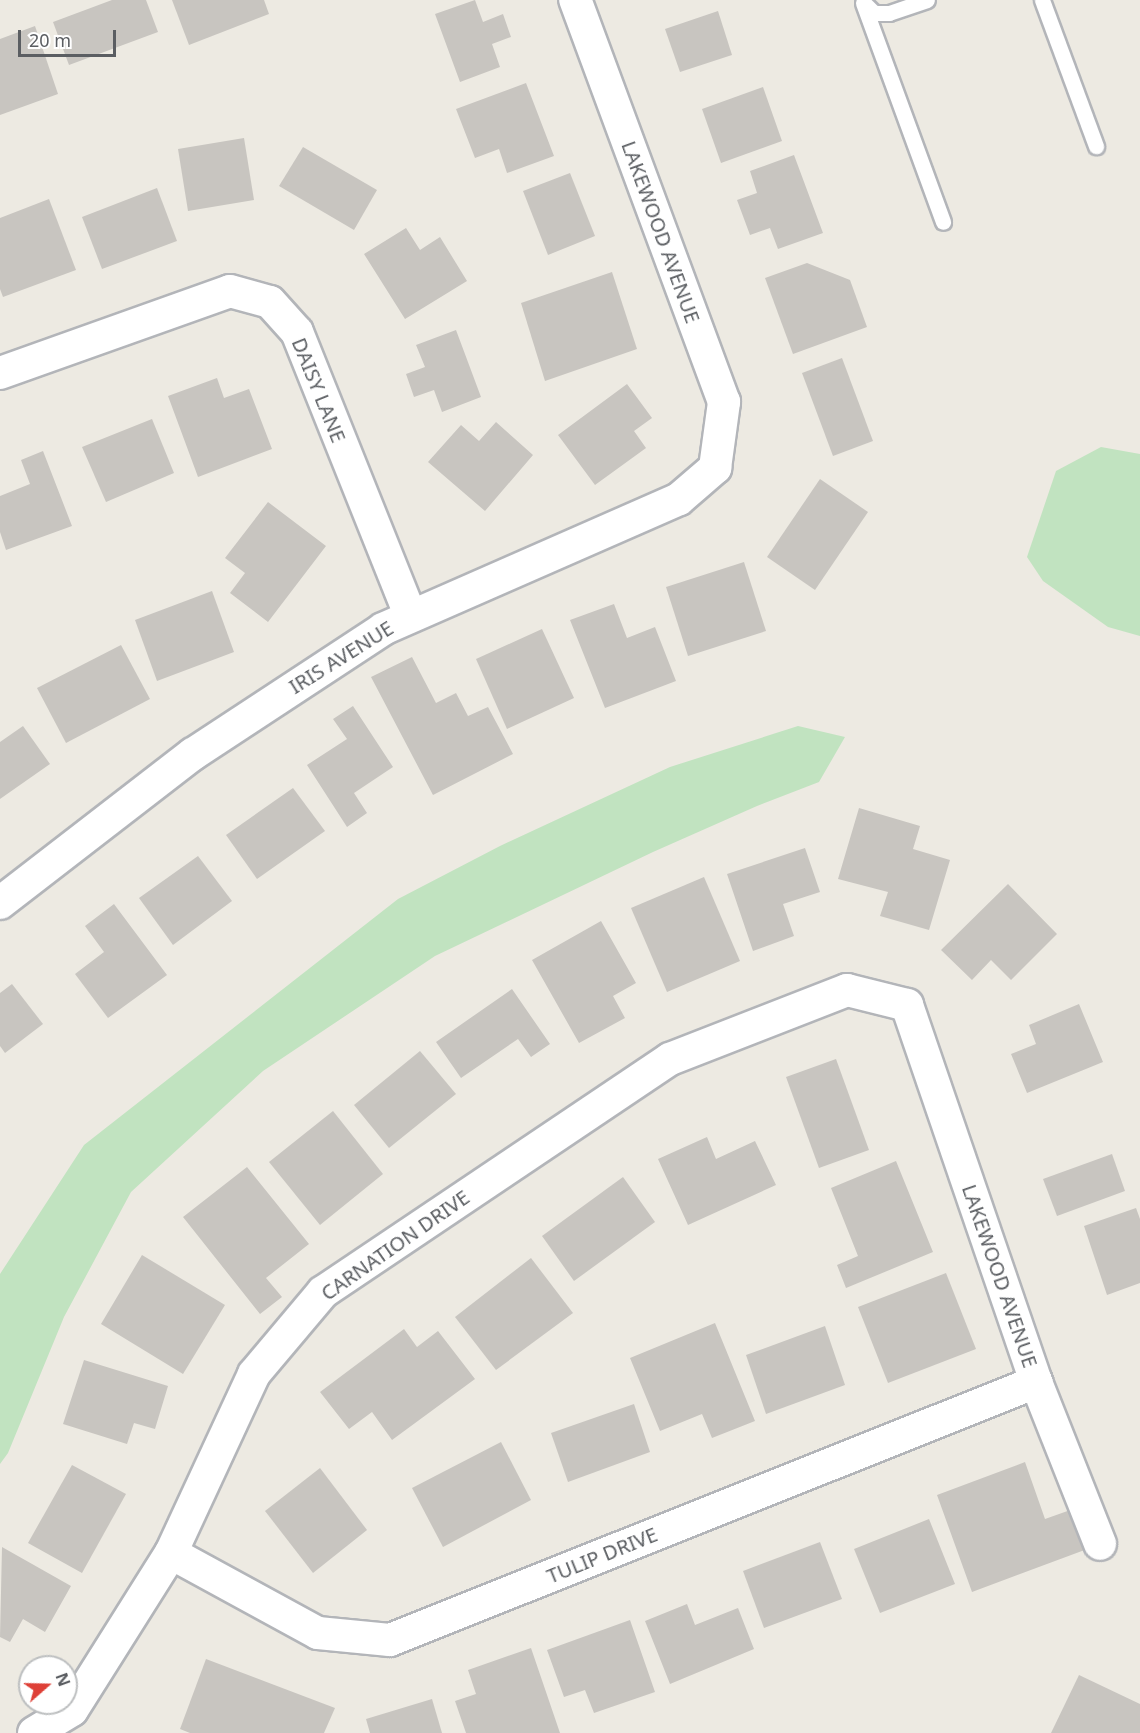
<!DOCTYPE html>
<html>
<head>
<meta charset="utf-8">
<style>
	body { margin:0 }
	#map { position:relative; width:1140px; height:1733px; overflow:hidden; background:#edeae2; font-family:"Noto Sans",sans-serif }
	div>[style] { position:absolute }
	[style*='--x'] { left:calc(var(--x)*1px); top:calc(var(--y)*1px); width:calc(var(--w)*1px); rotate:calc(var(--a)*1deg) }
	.green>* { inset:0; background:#c1e3c0 }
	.building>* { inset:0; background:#c8c5c0 }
	.roads { filter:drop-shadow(2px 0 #b3b5b9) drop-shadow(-2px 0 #b3b5b9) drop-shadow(0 2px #b3b5b9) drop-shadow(0 -2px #b3b5b9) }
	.service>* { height:15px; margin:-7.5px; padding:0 7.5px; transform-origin:7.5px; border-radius:7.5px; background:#fff }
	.minor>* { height:32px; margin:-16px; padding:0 16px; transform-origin:16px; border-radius:16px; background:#fff }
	span { translate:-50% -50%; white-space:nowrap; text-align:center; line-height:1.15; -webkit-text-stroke:6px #fff; paint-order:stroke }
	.street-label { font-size:20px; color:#5b5e62 }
	.north { position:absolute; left:18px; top:1655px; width:60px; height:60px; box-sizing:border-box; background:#fff; border:2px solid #bdbfc0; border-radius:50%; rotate:70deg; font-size:16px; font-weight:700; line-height:24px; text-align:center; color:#5b5e62 }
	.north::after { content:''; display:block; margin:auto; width:21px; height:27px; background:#de4037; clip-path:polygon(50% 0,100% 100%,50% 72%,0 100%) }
	.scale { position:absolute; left:18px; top:30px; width:98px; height:27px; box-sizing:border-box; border:3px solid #5b5e62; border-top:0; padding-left:8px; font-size:18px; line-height:21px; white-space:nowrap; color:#5b5e62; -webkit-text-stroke:4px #fff; paint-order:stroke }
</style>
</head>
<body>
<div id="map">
	<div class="green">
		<i style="clip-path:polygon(1101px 447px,1140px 454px,1140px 636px,1108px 627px,1043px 581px,1027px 557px,1056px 471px)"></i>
		<i style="clip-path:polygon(798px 726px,845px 737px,819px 782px,757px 806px,653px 852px,435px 956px,263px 1071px,131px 1192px,64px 1317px,8px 1453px,0 1464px,0 1274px,84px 1145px,398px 899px,500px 846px,670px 767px)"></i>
	</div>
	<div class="building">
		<i style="clip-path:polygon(112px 0,146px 0,158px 32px,69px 65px,53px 22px)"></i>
		<i style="clip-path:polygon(172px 0,264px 0,269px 14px,189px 45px)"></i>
		<i style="clip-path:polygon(475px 0,483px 22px,503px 14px,511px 37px,492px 44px,500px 67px,460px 82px,435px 14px)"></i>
		<i style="clip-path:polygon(718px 11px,732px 55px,680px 72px,665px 29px)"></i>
		<i style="clip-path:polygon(35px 26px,58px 94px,0 115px,0 39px)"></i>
		<i style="clip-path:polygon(526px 83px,554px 156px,507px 173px,499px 149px,475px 158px,456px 109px)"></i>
		<i style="clip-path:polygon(763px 87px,782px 141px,721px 163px,702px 109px)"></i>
		<i style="clip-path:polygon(244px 138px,254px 200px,188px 211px,178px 149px)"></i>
		<i style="clip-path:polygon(303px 147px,377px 190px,354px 230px,279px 186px)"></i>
		<i style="clip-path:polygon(794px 155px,823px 233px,778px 249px,770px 228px,750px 235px,737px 200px,757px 193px,750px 171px)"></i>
		<i style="clip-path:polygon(570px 173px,595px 236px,548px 255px,523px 191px)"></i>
		<i style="clip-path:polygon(157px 188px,177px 241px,102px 269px,82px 217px)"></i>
		<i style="clip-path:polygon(49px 199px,76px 270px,3px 297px,0 289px,0 218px)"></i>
		<i style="clip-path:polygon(406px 228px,420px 250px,440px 237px,467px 281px,405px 319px,364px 254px)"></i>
		<i style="clip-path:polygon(807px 263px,850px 280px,867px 327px,793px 354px,765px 278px)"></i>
		<i style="clip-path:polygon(612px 272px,637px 349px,545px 381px,521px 303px)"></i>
		<i style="clip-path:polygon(456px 330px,481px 397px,442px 412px,434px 390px,414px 397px,406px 374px,425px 367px,416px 345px)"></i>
		<i style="clip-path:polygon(842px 358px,873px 441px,833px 456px,802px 373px)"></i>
		<i style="clip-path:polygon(217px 378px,224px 398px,249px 389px,272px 449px,198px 477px,168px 396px)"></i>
		<i style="clip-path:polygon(627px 384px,652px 418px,634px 431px,646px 448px,595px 485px,558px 435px)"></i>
		<i style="clip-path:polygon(152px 419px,174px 473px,106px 502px,82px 447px)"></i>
		<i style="clip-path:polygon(496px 422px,533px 455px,485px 511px,428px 462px,461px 425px,479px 441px)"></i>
		<i style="clip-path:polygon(43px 451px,72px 526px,6px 550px,0 532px,0 496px,30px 484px,21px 460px)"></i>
		<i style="clip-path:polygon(820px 479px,868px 512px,815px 590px,767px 557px)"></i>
		<i style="clip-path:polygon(268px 502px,326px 546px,268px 622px,230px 593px,245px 573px,225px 558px)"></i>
		<i style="clip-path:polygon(744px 562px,766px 631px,688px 656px,666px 587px)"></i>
		<i style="clip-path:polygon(212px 591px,234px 652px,157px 681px,135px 620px)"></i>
		<i style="clip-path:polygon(614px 604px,627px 638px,655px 627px,676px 681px,605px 708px,570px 620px)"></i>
		<i style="clip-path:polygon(542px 629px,574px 698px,507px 729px,476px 659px)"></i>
		<i style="clip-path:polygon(121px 645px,150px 699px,66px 743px,37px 688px)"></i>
		<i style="clip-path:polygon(412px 657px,436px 703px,456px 693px,468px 716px,488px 707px,513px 754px,433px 795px,371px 677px)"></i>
		<i style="clip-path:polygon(353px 706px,393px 767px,354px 793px,367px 813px,347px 827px,307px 765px,347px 739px,333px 719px)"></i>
		<i style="clip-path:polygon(23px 726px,50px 764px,0 799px,0 742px)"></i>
		<i style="clip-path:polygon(293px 788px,325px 831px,257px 879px,226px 835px)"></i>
		<i style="clip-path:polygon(859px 808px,920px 826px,913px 849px,950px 860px,929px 930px,880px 916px,888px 892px,838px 879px)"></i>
		<i style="clip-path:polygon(805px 848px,820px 892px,783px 904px,794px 936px,753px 951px,727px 874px)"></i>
		<i style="clip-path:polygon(198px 856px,232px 901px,173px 945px,139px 898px)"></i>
		<i style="clip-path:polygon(704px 877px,740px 961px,667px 992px,631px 908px)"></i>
		<i style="clip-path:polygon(1008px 884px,1057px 934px,1011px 980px,991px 960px,972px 980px,941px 950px)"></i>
		<i style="clip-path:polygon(114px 904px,167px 975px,108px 1018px,75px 974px,104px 952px,85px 926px)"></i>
		<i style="clip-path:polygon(601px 921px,636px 983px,613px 996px,625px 1018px,579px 1043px,532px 960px)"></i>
		<i style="clip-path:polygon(12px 984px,43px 1024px,5px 1053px,0 1046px,0 993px)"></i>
		<i style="clip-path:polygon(512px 989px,550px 1044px,531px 1057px,518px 1039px,461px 1078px,436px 1042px)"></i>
		<i style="clip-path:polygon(1079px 1004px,1103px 1062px,1027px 1093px,1011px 1054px,1036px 1044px,1029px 1025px)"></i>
		<i style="clip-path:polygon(420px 1051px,456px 1094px,389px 1148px,354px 1105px)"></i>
		<i style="clip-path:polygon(836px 1059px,869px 1150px,819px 1168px,786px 1077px)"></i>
		<i style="clip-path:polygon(333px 1111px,383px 1174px,320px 1225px,269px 1162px)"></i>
		<i style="clip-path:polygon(707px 1137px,716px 1159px,755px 1141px,776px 1185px,688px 1225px,658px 1159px)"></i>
		<i style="clip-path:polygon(1112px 1154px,1125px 1191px,1057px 1216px,1043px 1179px)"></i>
		<i style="clip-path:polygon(896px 1161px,933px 1252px,846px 1288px,837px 1265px,858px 1256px,831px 1188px)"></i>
		<i style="clip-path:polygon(247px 1167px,309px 1244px,266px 1278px,282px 1297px,260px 1314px,183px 1217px)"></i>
		<i style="clip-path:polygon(623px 1177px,655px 1222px,574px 1281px,542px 1236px)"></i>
		<i style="clip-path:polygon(1136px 1208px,1140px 1219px,1140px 1283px,1107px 1295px,1084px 1226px)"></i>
		<i style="clip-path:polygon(142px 1255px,225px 1305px,183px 1374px,101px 1324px)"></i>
		<i style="clip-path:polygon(531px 1258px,573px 1313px,496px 1370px,455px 1317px)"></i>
		<i style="clip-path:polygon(946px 1273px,976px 1349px,888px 1383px,858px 1307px)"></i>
		<i style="clip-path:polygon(715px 1323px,755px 1421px,712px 1438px,702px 1414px,660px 1431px,630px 1358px)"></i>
		<i style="clip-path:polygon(825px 1326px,845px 1385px,766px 1414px,746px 1355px)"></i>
		<i style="clip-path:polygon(404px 1329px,417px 1347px,438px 1331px,475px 1379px,392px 1440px,372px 1412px,349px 1429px,320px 1392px)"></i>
		<i style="clip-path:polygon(84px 1360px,168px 1386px,155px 1429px,134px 1423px,127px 1444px,63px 1424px)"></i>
		<i style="clip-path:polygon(634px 1404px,650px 1452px,568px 1482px,551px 1433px)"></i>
		<i style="clip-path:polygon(501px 1442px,531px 1500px,443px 1547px,412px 1488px)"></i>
		<i style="clip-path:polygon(1025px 1462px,1045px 1519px,1076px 1508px,1090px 1548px,972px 1592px,937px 1495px)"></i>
		<i style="clip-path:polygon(72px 1465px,126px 1494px,82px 1573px,28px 1543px)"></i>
		<i style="clip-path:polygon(320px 1468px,367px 1530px,313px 1573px,265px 1511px)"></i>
		<i style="clip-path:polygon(929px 1519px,955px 1584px,880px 1613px,854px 1549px)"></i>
		<i style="clip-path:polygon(820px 1542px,842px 1599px,764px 1628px,743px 1571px)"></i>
		<i style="clip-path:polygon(2px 1547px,71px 1586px,45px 1632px,23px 1619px,10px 1642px,0 1637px)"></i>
		<i style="clip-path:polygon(687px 1604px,695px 1625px,738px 1608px,754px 1649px,670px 1684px,645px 1621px)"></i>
		<i style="clip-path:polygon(630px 1620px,655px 1692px,594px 1713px,585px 1690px,564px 1697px,547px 1650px)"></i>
		<i style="clip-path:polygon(531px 1648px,560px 1733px,466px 1733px,455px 1701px,476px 1694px,468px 1670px)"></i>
		<i style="clip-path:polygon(206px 1659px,335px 1708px,324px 1733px,190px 1733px,180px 1729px)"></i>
		<i style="clip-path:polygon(1079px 1675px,1140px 1704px,1140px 1733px,1051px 1733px)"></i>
		<i style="clip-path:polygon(432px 1699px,442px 1733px,370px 1733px,366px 1719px)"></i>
	</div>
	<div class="roads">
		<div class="service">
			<i style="--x:1042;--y:0;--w:156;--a:69.7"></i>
			<i style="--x:863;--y:3;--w:233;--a:69.9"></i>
			<i style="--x:864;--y:3;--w:14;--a:45"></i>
			<i style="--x:874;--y:13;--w:15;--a:0"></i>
			<i style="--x:889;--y:13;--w:40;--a:-18.9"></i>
		</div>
		<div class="minor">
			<i style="--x:0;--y:373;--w:244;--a:-19.6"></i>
			<i style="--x:230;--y:291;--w:41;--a:15.4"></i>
			<i style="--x:270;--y:302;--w:40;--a:48"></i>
			<i style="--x:297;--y:332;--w:305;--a:68.2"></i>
			<i style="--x:0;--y:903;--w:244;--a:-37.7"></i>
			<i style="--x:193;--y:754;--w:227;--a:-33.3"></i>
			<i style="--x:383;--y:629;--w:323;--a:-23.7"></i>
			<i style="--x:679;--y:499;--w:48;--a:-40.7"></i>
			<i style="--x:715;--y:468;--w:67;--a:-82.2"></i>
			<i style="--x:724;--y:402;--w:429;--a:-110.3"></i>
			<i style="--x:171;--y:1553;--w:167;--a:28.6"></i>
			<i style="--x:318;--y:1633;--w:72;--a:5.6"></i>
			<i style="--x:390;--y:1640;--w:696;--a:-21.77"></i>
			<i style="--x:34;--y:1733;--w:44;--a:-31.2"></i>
			<i style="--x:72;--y:1710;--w:186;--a:-57.8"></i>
			<i style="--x:171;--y:1553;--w:197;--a:-65.1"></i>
			<i style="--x:254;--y:1374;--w:107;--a:-49.9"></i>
			<i style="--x:323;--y:1292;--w:418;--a:-33.9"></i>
			<i style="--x:670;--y:1059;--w:190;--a:-21.3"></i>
			<i style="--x:847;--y:990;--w:62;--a:14"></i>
			<i style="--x:907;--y:1005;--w:398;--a:71.1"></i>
			<i style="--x:1036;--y:1382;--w:174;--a:68.4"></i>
		</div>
	</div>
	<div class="street-label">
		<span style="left:661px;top:232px;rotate:70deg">LAKEWOOD AVENUE</span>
		<span style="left:319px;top:390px;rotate:68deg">DAISY LANE</span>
		<span style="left:341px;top:657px;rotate:-32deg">IRIS AVENUE</span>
		<span style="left:395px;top:1245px;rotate:-35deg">CARNATION DRIVE</span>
		<span style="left:1000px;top:1276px;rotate:71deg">LAKEWOOD AVENUE</span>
		<span style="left:602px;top:1555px;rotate:-22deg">TULIP DRIVE</span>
	</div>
	<div class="north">N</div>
	<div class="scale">20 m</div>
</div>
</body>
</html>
